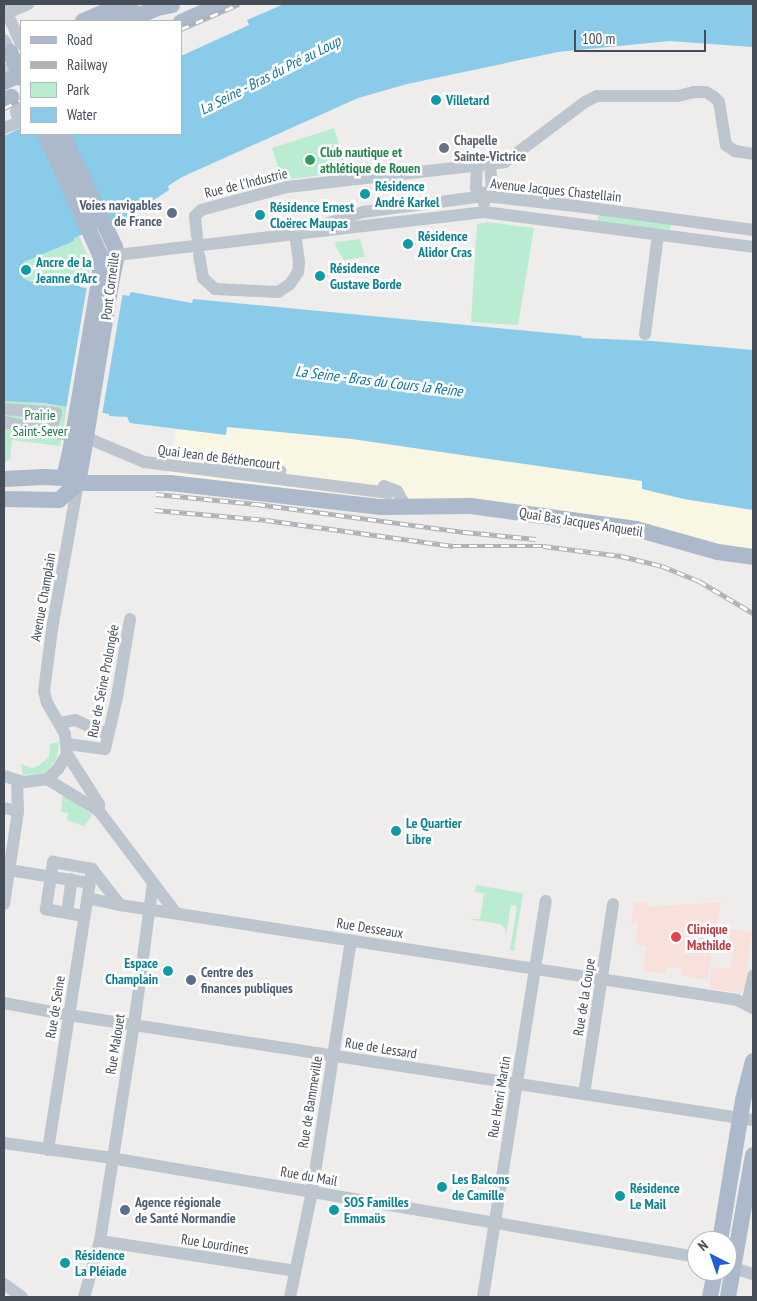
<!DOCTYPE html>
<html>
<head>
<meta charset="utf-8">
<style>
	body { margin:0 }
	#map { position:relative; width:757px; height:1301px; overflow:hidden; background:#efecec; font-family:"PT Sans Narrow",sans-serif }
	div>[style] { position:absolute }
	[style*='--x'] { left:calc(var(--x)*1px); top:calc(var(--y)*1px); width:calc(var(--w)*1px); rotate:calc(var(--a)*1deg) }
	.commercial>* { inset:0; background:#faf6e4 }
	.medical>* { inset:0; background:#f9e1db }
	.green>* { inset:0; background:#baecd2 }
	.water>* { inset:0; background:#89cbe8 }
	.pier>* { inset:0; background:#efecec }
	.major-tunnel>* { height:16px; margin-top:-8px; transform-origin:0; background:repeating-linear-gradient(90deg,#cdccce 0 16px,transparent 0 24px) }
	.minor>* { height:12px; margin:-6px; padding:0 6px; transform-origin:6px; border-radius:6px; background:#bdc5ce }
	.major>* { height:16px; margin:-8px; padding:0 8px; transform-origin:8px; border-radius:8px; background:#acb9ca }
	.rail>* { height:4.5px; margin-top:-2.25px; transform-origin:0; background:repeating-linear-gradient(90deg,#fff 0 8px,#aeb1b6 0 16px); box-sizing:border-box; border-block:1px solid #aeb1b6 }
	.minor-bridge>* { height:12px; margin:-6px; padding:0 6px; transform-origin:6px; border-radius:6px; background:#bdc5ce }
	.major-bridge>* { height:16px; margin:-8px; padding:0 8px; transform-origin:8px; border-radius:8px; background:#acb9ca }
	.dots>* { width:14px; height:14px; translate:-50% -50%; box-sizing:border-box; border:2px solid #fff; border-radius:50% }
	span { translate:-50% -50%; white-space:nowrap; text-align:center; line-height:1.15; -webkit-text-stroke:5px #fff; paint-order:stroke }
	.culture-label { font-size:14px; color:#0d838f; font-weight:700 }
	.left { translate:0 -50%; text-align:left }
	.right { translate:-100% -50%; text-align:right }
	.worship-label { font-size:14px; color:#5b616d; font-weight:700 }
	.leisure-label { font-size:14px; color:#27864d; font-weight:700 }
	.street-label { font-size:14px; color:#454d58 }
	.service-label { font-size:14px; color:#4e5e75; font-weight:700 }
	.park-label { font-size:14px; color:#1a7650 }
	.health-label { font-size:14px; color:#be3a42; font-weight:700 }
	.water-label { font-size:15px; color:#11749f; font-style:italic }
	.frame { position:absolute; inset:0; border:5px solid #454d58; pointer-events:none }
	.legend { position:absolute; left:20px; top:20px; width:162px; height:115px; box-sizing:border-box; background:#fff; border:1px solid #b5b8bc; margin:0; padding:6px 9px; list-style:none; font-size:15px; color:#454d58 }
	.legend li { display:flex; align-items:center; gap:10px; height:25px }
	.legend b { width:25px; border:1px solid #b5b8bc }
	.north { position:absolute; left:687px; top:1231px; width:50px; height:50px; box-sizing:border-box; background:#fff; border:1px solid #b5b8bc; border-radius:50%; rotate:319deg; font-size:14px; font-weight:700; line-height:20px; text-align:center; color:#454d58 }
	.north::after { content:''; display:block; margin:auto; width:18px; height:22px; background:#1f5ed5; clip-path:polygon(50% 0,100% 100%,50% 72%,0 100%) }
	.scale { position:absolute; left:574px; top:30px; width:132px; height:22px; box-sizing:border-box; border:2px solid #454d58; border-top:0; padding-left:6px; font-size:15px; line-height:18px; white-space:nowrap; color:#454d58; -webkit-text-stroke:4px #fff; paint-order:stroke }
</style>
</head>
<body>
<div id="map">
	<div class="commercial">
		<i style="clip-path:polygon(227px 426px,352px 439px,642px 481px,642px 488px,684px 499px,753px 510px,753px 564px,652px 538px,477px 513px,165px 488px,177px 429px,225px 434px)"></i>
	</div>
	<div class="medical">
		<i style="clip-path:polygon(647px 901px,648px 907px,721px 902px,707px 980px,680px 975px,682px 969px,667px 967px,665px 974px,643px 971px,647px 946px,635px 944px,638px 924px,631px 923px,634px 902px)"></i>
		<i style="clip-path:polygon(731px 929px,752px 932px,744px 989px,739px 993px,709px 988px,712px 967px,731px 969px,732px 955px,725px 954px,726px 950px,728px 950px)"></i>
	</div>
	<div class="green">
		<i style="clip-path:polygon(334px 128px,347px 172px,282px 180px,272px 148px)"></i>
		<i style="clip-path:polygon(599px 213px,670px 223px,671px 227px,669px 230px,597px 223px)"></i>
		<i style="clip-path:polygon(487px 222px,534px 228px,518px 325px,471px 322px,477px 224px)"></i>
		<i style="clip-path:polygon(79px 236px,91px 263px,87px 285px,31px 282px,23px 278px,20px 271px,24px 262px,74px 241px,74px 238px)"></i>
		<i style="clip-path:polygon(360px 239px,365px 257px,344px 260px,335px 245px,336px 242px)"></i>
		<i style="clip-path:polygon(14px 400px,67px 407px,60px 446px,12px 440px,10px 459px,4px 463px,4px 401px)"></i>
		<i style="clip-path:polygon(59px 742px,57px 758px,51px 767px,42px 774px,23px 775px,21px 764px,32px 768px,38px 766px,49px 757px,50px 744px)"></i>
		<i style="clip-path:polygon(63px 794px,92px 815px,84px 826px,67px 820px,68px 813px,61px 812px)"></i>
		<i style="clip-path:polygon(476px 885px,523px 893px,514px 951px,510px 950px,517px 906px,511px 905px,506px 935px,505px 929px,500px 924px,468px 919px,480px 919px,484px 893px,475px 892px)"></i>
	</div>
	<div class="water">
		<i style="clip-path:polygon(284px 4px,753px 4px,753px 47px,669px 41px,558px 52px,407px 84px,358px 98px,182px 177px,168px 186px,169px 190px,125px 219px,121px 221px,119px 218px,79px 236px,74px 238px,74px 241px,24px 262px,20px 271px,23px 278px,31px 282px,80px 284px,80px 287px,129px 296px,131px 292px,192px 303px,193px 299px,581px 336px,582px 338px,652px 341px,753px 350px,753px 510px,684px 499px,642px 489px,642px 481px,352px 439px,227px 427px,226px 435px,130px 423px,127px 417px,109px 416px,109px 414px,43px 403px,4px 401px,4px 136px,21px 128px,21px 134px,181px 134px,181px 56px,249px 25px,247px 20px)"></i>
	</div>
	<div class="pier">
		<i style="clip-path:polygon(87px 286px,123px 292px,102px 415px,66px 409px)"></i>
	</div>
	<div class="major-tunnel">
		<i style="--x:4;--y:73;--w:19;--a:-25"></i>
	</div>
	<div class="minor">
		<i style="--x:4;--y:6;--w:42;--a:65.9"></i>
		<i style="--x:7;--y:13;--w:23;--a:-23"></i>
		<i style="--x:4;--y:40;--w:13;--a:63"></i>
		<i style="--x:4;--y:128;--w:17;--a:-21"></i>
		<i style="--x:20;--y:122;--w:11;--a:-112"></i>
		<i style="--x:16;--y:112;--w:5;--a:-22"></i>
		<i style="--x:477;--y:166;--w:22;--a:93"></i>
		<i style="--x:476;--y:188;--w:11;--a:45"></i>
		<i style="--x:484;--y:196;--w:7;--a:90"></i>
		<i style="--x:484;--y:196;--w:11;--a:-45"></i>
		<i style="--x:492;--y:188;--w:24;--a:-95"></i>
		<i style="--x:320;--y:226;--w:45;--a:-18"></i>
		<i style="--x:363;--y:212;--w:122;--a:-7.5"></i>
		<i style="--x:484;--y:196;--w:93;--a:6.2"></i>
		<i style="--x:576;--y:206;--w:179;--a:7.7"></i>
		<i style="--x:197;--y:236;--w:20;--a:-96"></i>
		<i style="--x:195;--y:216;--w:8;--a:-45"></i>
		<i style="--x:201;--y:210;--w:89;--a:-15"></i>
		<i style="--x:287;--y:187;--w:219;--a:-6.5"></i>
		<i style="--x:505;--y:162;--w:100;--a:-36.9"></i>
		<i style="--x:585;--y:102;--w:13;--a:-27"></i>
		<i style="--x:597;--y:96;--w:81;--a:0"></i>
		<i style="--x:678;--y:96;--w:16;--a:-14"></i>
		<i style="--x:694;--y:92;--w:12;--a:0"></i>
		<i style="--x:706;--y:92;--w:9;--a:32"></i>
		<i style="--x:714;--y:97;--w:7;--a:45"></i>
		<i style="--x:719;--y:102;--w:44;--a:80.8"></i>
		<i style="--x:726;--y:145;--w:11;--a:34"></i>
		<i style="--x:735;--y:151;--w:18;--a:9"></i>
		<i style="--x:199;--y:255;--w:23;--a:80"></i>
		<i style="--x:203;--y:278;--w:16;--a:43"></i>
		<i style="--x:215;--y:289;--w:63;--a:2.7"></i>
		<i style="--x:278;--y:292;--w:14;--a:-34"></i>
		<i style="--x:290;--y:284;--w:14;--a:-56"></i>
		<i style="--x:298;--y:272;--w:10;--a:-84"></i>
		<i style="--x:299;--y:262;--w:28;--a:-98"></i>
		<i style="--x:295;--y:234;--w:190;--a:-6.6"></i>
		<i style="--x:484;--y:212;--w:271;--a:7.4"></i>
		<i style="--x:645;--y:334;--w:100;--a:-82.5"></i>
		<i style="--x:4;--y:409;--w:52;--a:4.4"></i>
		<i style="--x:56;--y:413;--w:19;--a:106"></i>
		<i style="--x:4;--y:422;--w:90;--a:11.6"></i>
		<i style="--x:92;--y:440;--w:56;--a:22.9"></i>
		<i style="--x:144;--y:462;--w:247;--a:7.2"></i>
		<i style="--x:210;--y:462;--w:71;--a:7.3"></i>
		<i style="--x:384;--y:486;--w:14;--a:21"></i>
		<i style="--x:397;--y:491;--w:18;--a:61"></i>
		<i style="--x:60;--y:723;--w:15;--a:-11"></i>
		<i style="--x:75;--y:720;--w:36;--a:24"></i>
		<i style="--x:68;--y:744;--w:37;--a:8"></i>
		<i style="--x:105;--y:749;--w:53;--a:-77"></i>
		<i style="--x:117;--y:697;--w:79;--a:-80.5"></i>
		<i style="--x:67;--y:754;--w:59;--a:57.4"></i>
		<i style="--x:99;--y:804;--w:7;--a:90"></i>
		<i style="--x:4;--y:776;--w:21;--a:17"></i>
		<i style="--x:24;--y:782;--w:23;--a:-7"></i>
		<i style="--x:47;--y:779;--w:15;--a:-42"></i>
		<i style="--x:58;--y:769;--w:17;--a:-59"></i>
		<i style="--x:67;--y:754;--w:20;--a:-96"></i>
		<i style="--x:65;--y:734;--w:36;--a:-120"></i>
		<i style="--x:47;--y:703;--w:12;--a:-104"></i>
		<i style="--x:44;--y:691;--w:63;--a:-82.6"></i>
		<i style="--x:52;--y:629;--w:148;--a:-79.9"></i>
		<i style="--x:47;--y:779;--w:61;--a:31.6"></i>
		<i style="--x:99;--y:811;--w:128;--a:53"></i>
		<i style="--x:4;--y:808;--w:14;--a:12"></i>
		<i style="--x:9;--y:870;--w:81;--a:9.2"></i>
		<i style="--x:87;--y:898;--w:34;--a:12"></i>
		<i style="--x:4;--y:904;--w:94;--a:-81.4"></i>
		<i style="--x:18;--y:811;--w:31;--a:-92"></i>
		<i style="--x:67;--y:913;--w:34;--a:-82"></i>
		<i style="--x:84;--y:916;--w:39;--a:-170"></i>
		<i style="--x:46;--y:909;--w:48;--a:-81.5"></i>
		<i style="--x:53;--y:862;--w:40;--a:10"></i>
		<i style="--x:92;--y:869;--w:46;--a:52.1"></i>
		<i style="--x:120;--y:905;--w:624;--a:8.75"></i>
		<i style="--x:737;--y:1000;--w:18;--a:27"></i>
		<i style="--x:4;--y:1003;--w:66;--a:10.5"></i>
		<i style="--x:69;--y:1015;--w:692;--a:8.73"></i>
		<i style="--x:747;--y:1005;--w:30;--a:-78"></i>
		<i style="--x:584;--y:1094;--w:192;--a:-81.3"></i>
		<i style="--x:4;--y:1143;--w:102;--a:7.9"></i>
		<i style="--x:105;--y:1157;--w:600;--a:9.59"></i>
		<i style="--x:48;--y:1150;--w:284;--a:-81.1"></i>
		<i style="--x:100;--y:1241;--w:197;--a:8.7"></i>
		<i style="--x:727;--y:1266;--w:27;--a:17"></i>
		<i style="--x:4;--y:1284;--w:22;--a:36"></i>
		<i style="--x:84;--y:1297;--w:58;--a:-74.1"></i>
		<i style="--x:100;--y:1241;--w:219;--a:-81.1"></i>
		<i style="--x:134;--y:1025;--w:143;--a:-82.4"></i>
		<i style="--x:290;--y:1297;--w:107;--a:-78.2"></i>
		<i style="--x:312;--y:1192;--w:254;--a:-81.2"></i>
		<i style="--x:483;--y:1297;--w:401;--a:-81"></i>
	</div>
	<div class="major">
		<i style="--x:83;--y:21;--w:39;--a:-23"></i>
		<i style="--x:109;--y:21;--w:26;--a:-23"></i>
		<i style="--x:124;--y:21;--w:40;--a:-21"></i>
		<i style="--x:161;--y:7;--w:11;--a:-10"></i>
		<i style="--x:181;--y:22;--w:45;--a:-23.7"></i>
		<i style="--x:10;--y:52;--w:28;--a:67"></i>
		<i style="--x:4;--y:82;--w:19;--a:-25"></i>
		<i style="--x:4;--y:100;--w:8;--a:-23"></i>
		<i style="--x:45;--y:134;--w:135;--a:65.5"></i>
		<i style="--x:101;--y:257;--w:24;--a:95"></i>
		<i style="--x:62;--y:134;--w:125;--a:64.9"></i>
		<i style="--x:115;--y:247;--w:8;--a:76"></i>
		<i style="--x:117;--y:255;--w:30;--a:102"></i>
		<i style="--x:64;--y:478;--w:32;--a:-77"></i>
		<i style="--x:4;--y:479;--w:40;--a:-2.9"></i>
		<i style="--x:44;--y:477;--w:20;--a:3"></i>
		<i style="--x:64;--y:478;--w:15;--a:20"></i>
		<i style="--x:78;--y:483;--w:92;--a:0"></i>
		<i style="--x:170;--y:483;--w:213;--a:6.5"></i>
		<i style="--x:382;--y:507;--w:89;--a:-0.6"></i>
		<i style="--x:471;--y:506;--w:167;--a:7.9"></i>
		<i style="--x:636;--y:529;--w:85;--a:15.7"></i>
		<i style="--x:718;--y:552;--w:35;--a:8"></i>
		<i style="--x:78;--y:483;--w:35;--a:-80"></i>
		<i style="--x:4;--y:499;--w:55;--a:1"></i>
		<i style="--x:59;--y:500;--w:25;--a:-42"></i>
		<i style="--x:720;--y:1241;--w:143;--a:-80.7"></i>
		<i style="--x:743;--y:1100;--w:40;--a:-75.6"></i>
		<i style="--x:710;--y:1297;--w:26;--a:-79"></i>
		<i style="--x:728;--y:1297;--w:144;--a:-80"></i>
	</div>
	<div class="rail">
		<i style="--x:181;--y:29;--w:63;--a:-23.3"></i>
		<i style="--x:4;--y:108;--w:19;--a:-25"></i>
		<i style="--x:156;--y:494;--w:101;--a:5.7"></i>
		<i style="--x:257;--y:504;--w:210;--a:7.7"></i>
		<i style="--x:465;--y:532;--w:71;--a:5.6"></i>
		<i style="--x:155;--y:510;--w:111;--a:5.1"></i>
		<i style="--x:266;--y:520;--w:189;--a:7.9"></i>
		<i style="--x:453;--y:546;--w:90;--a:0"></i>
		<i style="--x:543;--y:546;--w:79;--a:7.3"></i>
		<i style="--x:621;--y:556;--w:42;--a:13.7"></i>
		<i style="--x:662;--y:566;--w:40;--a:22"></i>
		<i style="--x:699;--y:581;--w:63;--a:30.7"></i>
	</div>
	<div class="minor-bridge">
		<i style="--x:117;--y:255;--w:179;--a:-6.7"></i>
	</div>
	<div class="major-bridge">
		<i style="--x:71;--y:447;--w:168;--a:-80.4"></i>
		<i style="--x:84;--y:449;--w:167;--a:-80.7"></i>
	</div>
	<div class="dots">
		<i style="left:436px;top:100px;background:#0f9aa8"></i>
		<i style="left:444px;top:148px;background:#6b7280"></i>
		<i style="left:310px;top:160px;background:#2e9e5b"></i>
		<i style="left:365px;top:194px;background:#0f9aa8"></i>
		<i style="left:172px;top:213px;background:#5c6f8a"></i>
		<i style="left:260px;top:215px;background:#0f9aa8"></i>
		<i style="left:408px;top:244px;background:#0f9aa8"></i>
		<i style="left:26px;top:270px;background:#0f9aa8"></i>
		<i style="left:320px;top:276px;background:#0f9aa8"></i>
		<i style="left:396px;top:831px;background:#0f9aa8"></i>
		<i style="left:676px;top:937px;background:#e0444e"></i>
		<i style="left:168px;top:971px;background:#0f9aa8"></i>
		<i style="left:191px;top:980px;background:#5c6f8a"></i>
		<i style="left:442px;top:1187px;background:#0f9aa8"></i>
		<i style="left:620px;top:1196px;background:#0f9aa8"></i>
		<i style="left:125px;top:1210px;background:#5c6f8a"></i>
		<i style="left:334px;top:1210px;background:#0f9aa8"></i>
		<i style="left:65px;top:1263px;background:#0f9aa8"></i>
	</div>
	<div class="culture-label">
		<span class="left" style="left:446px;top:100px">Villetard</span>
		<span class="left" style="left:375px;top:194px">Résidence<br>André Karkel</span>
		<span class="left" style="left:270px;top:215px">Résidence Ernest<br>Cloërec Maupas</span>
		<span class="left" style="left:418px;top:244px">Résidence<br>Alidor Cras</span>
		<span class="left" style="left:36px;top:270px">Ancre de la<br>Jeanne d'Arc</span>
		<span class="left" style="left:330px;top:276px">Résidence<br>Gustave Borde</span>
		<span class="left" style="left:406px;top:831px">Le Quartier<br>Libre</span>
		<span class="right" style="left:158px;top:971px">Espace<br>Champlain</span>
		<span class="left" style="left:452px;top:1187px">Les Balcons<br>de Camille</span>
		<span class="left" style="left:630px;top:1196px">Résidence<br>Le Mail</span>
		<span class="left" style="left:344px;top:1210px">SOS Familles<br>Emmaüs</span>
		<span class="left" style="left:75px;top:1263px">Résidence<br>La Pléiade</span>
	</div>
	<div class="worship-label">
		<span class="left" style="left:454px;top:148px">Chapelle<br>Sainte-Victrice</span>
	</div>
	<div class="leisure-label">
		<span class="left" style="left:320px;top:160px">Club nautique et<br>athlétique de Rouen</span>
	</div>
	<div class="street-label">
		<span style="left:246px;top:183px;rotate:-14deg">Rue de l'Industrie</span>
		<span style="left:556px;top:190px;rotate:6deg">Avenue Jacques Chastellain</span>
		<span style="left:110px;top:286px;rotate:-83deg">Pont Corneille</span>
		<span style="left:219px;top:457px;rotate:7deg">Quai Jean de Béthencourt</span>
		<span style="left:581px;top:522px;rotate:9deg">Quai Bas Jacques Anquetil</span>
		<span style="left:43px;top:597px;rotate:-80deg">Avenue Champlain</span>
		<span style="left:103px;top:681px;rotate:-79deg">Rue de Seine Prolongée</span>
		<span style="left:370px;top:928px;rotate:9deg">Rue Desseaux</span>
		<span style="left:584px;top:997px;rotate:-81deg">Rue de la Coupe</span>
		<span style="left:55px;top:1007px;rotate:-81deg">Rue de Seine</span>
		<span style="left:115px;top:1044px;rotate:-81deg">Rue Malouet</span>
		<span style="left:381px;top:1048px;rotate:9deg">Rue de Lessard</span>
		<span style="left:499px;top:1097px;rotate:-81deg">Rue Henri Martin</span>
		<span style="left:310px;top:1102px;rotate:-81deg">Rue de Bammeville</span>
		<span style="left:309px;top:1176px;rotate:10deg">Rue du Mail</span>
		<span style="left:215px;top:1244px;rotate:9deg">Rue Lourdines</span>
	</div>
	<div class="service-label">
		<span class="right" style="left:162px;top:213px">Voies navigables<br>de France</span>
		<span class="left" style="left:201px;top:980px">Centre des<br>finances publiques</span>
		<span class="left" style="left:135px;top:1210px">Agence régionale<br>de Santé Normandie</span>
	</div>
	<div class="park-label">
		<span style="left:40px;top:423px">Prairie<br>Saint-Sever</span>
	</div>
	<div class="health-label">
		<span class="left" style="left:687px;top:937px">Clinique<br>Mathilde</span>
	</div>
	<div class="water-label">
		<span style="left:270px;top:75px;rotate:-27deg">La Seine - Bras du Pré au Loup</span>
		<span style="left:379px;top:381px;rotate:7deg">La Seine - Bras du Cours la Reine</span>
	</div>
	<div class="frame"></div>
	<ul class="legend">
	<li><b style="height:6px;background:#acb9ca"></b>Road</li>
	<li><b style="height:6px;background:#aeb1b6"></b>Railway</li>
	<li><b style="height:14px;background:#baecd2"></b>Park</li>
	<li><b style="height:14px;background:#89cbe8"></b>Water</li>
	</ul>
	<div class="north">N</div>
	<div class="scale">100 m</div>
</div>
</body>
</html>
